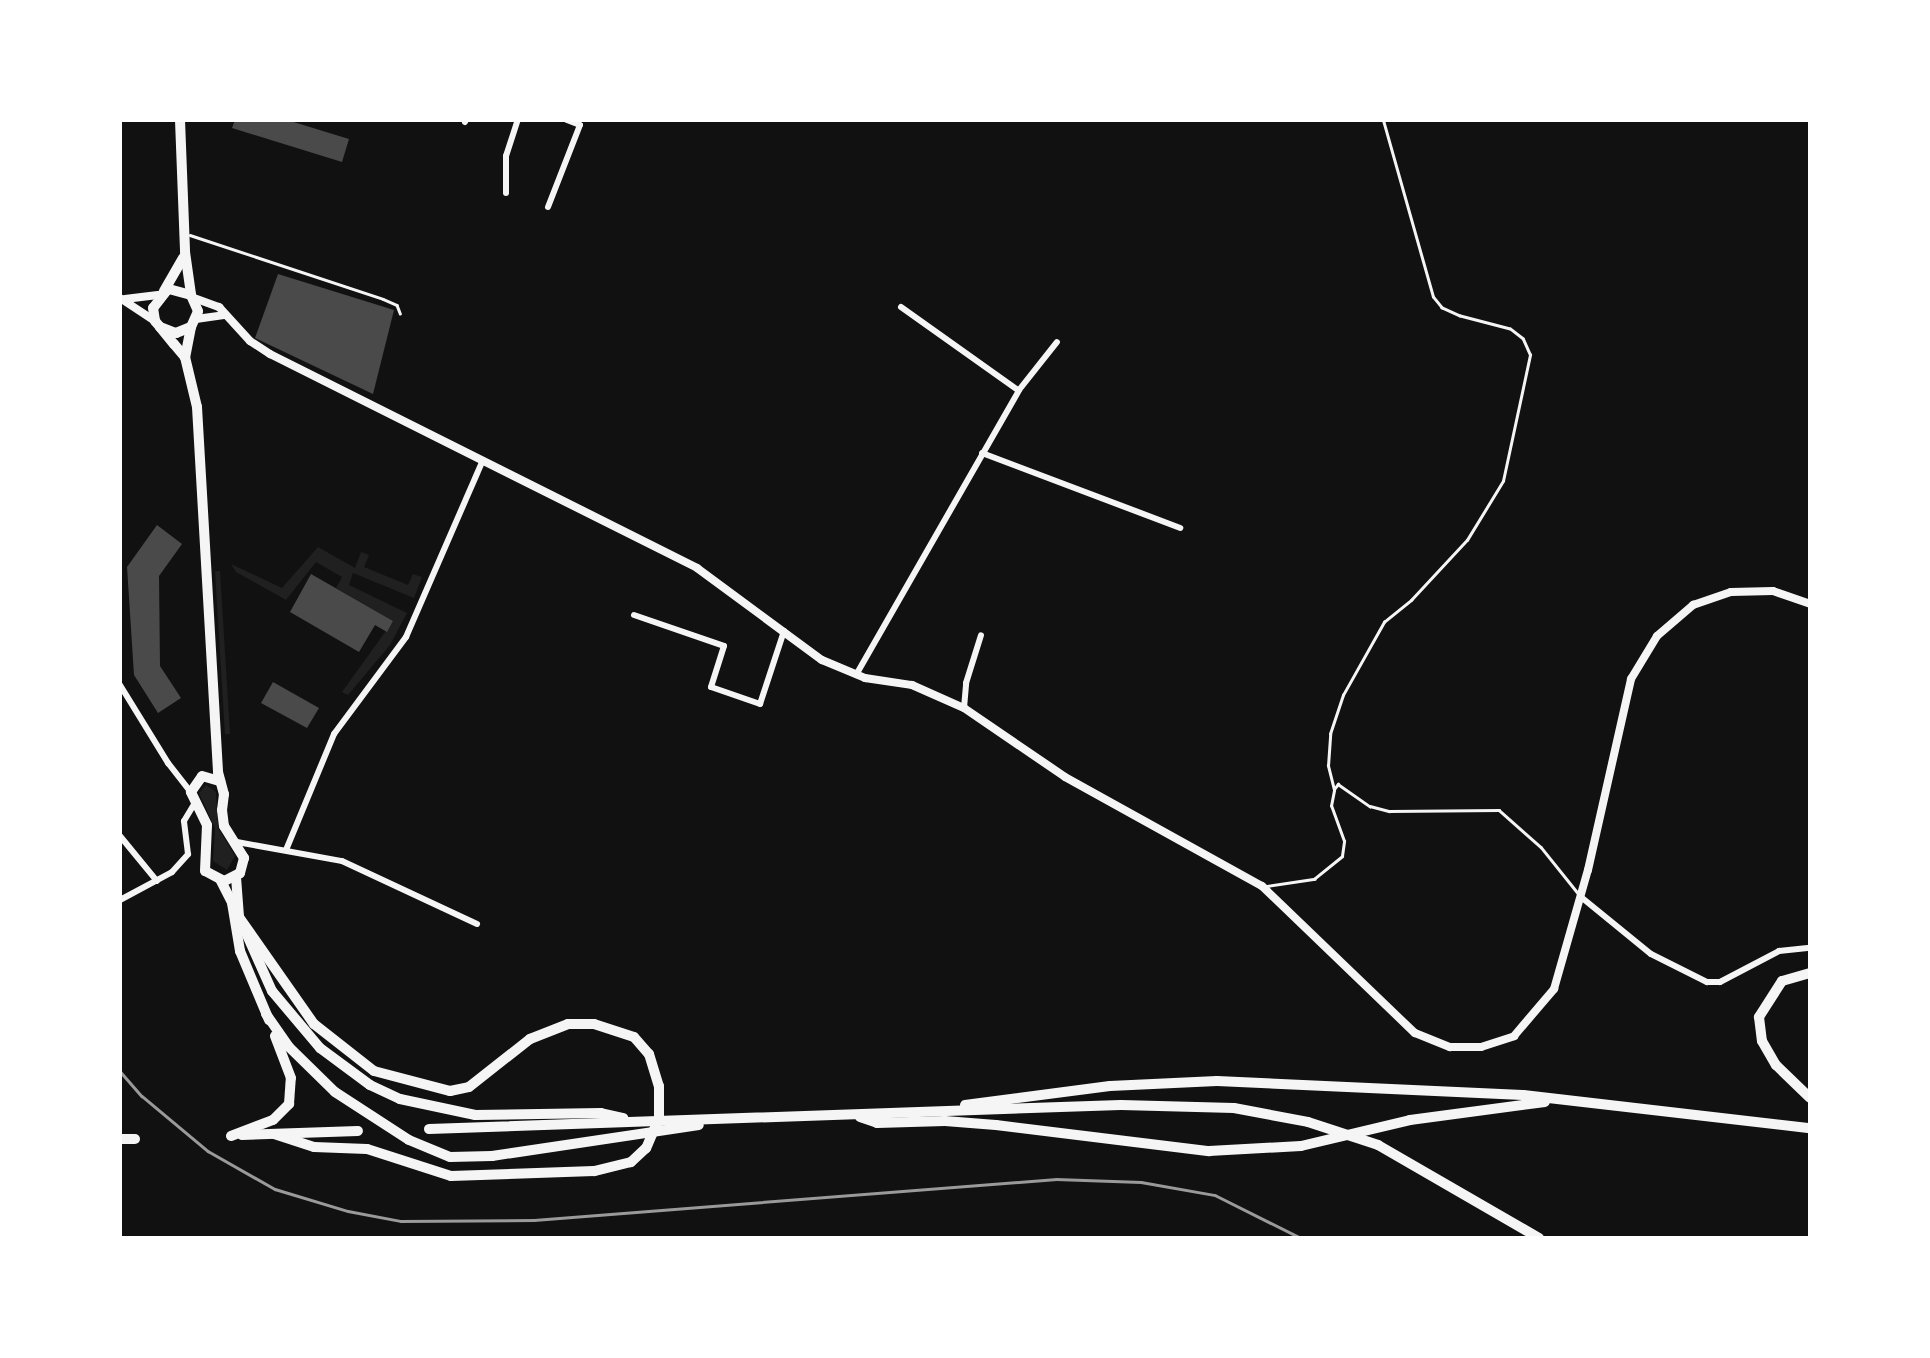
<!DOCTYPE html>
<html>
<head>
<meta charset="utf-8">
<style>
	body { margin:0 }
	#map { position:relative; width:1930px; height:1358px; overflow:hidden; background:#111; font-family:"IBM Plex Serif",serif }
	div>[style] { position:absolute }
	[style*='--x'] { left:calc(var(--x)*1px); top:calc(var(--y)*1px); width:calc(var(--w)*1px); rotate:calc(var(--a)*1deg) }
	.green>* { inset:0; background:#202020 }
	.building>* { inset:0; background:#4a4a4a }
	.service>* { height:2.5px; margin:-1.25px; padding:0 1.25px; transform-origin:1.25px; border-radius:1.25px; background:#f5f5f5 }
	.minor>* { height:6px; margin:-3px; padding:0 3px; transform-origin:3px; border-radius:3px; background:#f5f5f5 }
	.tertiary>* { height:8px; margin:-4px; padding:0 4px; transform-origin:4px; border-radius:4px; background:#f5f5f5 }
	.primary>* { height:10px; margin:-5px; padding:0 5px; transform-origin:5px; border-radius:5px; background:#f5f5f5 }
	.trunk>* { height:10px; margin:-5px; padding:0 5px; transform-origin:5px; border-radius:5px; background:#f5f5f5 }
	.rail>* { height:2.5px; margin:-1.25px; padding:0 1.25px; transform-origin:1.25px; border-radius:1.25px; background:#9a9a9a }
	span { translate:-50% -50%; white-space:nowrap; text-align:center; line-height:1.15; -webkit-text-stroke:10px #fff; paint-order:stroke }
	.frame { position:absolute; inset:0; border:122px solid #fff; pointer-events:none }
</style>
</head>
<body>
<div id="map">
	<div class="green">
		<i style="clip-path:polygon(318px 547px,355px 568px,361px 552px,369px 555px,364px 567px,408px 585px,413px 574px,422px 577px,414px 598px,353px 573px,349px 585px,407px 613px,390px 645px,348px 695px,342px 692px,393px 621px,336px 588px,342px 577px,316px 562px,286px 600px,236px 572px,231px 564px,282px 588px)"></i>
		<i style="clip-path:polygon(215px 571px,220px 571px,230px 734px,225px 734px)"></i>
		<i style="clip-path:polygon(206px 785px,216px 792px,218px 828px,235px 856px,227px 870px,213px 861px,215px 828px,199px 793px)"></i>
	</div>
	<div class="building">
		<i style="clip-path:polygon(235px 120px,287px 120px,349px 139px,342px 162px,232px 128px)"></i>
		<i style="clip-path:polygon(278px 274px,394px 310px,373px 394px,255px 338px)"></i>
		<i style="clip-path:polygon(157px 525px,182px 544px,159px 576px,160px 666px,181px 698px,158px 713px,134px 675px,127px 567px)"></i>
		<i style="clip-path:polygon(311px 574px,393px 621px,387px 632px,375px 625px,359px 652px,290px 612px)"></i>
		<i style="clip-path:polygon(273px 682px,319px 708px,307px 728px,261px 703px)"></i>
	</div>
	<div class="service">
		<i style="--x:190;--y:235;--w:203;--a:18.3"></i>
		<i style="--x:383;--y:299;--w:15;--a:23"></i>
		<i style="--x:397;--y:305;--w:9;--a:69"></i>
		<i style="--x:1335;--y:788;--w:5;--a:-53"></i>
		<i style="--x:1338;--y:784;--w:39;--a:35"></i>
		<i style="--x:1370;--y:806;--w:20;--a:15"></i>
		<i style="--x:1389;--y:811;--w:110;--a:-0.5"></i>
		<i style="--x:1499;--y:810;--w:56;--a:41.4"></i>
		<i style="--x:1541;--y:847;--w:58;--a:51.3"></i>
		<i style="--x:1267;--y:886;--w:48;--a:-8.5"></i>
		<i style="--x:1314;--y:879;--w:36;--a:-39"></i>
		<i style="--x:1342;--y:856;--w:15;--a:-82"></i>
		<i style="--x:1344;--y:841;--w:37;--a:-110"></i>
		<i style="--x:1331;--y:806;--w:16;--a:-79"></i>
		<i style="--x:1334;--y:790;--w:25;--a:-104"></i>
		<i style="--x:1328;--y:766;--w:32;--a:-86"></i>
		<i style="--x:1330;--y:734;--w:41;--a:-71.6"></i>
		<i style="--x:1343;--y:695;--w:84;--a:-60.7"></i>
		<i style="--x:1384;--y:622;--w:35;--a:-39"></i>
		<i style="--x:1411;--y:600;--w:82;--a:-47"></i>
		<i style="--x:1467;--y:540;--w:69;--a:-58.6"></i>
		<i style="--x:1503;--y:481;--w:129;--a:-77.9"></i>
		<i style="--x:1530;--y:355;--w:17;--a:-114"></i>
		<i style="--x:1523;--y:339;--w:16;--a:-142"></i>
		<i style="--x:1510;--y:329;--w:52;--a:-165.4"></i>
		<i style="--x:1460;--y:316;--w:20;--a:-156"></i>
		<i style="--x:1442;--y:308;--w:14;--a:-129"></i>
		<i style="--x:1433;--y:297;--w:184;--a:-105.8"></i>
	</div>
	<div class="minor">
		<i style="--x:465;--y:122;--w:2;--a:-63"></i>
		<i style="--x:506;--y:193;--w:37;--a:-90"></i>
		<i style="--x:506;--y:156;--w:38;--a:-72"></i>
		<i style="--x:548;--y:207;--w:88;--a:-68.7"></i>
		<i style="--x:580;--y:125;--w:14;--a:-159"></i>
		<i style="--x:901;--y:307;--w:143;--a:35.4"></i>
		<i style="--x:982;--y:453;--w:212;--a:20.7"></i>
		<i style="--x:634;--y:615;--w:95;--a:19"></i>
		<i style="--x:724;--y:646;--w:43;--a:107.6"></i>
		<i style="--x:711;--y:687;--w:52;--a:19.1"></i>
		<i style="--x:760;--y:704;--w:77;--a:-71.8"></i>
		<i style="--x:856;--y:675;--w:328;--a:-60.2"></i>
		<i style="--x:1019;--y:390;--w:61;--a:-51.6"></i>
		<i style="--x:120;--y:685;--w:92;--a:58.4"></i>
		<i style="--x:168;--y:763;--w:37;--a:52"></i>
		<i style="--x:964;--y:708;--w:25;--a:-85"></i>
		<i style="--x:966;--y:683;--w:50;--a:-72.6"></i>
		<i style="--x:120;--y:836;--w:58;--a:50.6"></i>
		<i style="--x:237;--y:842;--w:107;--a:10.3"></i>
		<i style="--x:342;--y:861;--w:149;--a:25"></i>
		<i style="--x:286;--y:850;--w:126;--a:-67.5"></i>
		<i style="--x:334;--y:734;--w:121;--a:-53.4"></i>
		<i style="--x:406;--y:637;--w:193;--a:-66.5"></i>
		<i style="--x:1581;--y:897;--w:90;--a:39.2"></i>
		<i style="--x:1651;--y:954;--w:63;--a:26.6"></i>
		<i style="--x:1707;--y:982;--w:13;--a:0"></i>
		<i style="--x:1720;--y:982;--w:67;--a:-27.7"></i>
		<i style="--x:1779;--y:951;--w:31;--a:-6"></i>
		<i style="--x:120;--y:900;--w:59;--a:-28.3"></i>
		<i style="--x:172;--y:872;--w:24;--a:-48"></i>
		<i style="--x:188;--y:854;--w:33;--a:-97"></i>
		<i style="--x:184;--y:821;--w:21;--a:-59"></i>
	</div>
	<div class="tertiary">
		<i style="--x:120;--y:298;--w:42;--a:33.3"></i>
		<i style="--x:194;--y:298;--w:27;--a:20"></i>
		<i style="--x:219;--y:307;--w:46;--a:47.6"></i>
		<i style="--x:250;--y:341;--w:24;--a:33"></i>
		<i style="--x:270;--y:354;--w:478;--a:26.6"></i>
		<i style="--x:697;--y:568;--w:155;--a:36.4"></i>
		<i style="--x:822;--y:660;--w:47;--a:22.7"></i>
		<i style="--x:865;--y:678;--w:48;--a:8.5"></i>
		<i style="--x:912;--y:685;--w:57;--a:23.9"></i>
		<i style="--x:964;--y:708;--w:122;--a:34.3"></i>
		<i style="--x:1065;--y:777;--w:225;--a:29"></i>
		<i style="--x:1262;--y:886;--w:212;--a:43.9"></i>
		<i style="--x:1415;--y:1033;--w:38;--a:22"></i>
		<i style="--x:1450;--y:1047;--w:31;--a:0"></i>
		<i style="--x:1481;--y:1047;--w:35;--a:-18"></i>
		<i style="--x:1514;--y:1036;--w:62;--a:-49.6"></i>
		<i style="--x:1554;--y:989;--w:124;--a:-74.1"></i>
		<i style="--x:1588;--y:870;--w:196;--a:-77.3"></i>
		<i style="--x:1631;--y:679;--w:50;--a:-58.8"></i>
		<i style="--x:1657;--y:636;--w:48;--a:-40.7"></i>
		<i style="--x:1693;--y:605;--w:40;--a:-18.9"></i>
		<i style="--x:1731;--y:592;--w:42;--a:-1.4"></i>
		<i style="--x:1773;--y:591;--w:39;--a:19"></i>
		<i style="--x:125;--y:299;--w:35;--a:-7"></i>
		<i style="--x:196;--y:319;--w:28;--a:-8"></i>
	</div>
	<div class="primary">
		<i style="--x:180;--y:120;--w:132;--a:87.8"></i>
		<i style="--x:185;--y:252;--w:42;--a:81.9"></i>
		<i style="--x:164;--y:291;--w:38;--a:-60"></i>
		<i style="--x:160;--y:327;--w:17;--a:21"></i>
		<i style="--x:176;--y:333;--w:16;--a:-22"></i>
		<i style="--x:191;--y:327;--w:17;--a:-66"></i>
		<i style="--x:198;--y:311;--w:17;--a:-114"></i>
		<i style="--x:191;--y:295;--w:24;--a:-165"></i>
		<i style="--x:168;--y:289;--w:24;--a:128"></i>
		<i style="--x:153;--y:308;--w:13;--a:81"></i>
		<i style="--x:155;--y:321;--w:8;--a:50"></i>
		<i style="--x:160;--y:327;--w:22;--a:51"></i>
		<i style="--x:174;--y:344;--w:17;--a:50"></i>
		<i style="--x:191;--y:327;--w:31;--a:101"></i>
		<i style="--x:185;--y:357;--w:51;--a:76.5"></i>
		<i style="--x:197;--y:407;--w:366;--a:86.7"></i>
		<i style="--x:218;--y:772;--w:23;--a:75"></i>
		<i style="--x:224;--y:794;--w:16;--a:97"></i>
		<i style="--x:222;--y:810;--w:16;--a:83"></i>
		<i style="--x:224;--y:826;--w:38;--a:58"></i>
		<i style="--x:244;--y:858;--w:16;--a:105"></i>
		<i style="--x:240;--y:873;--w:18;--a:153"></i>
		<i style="--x:224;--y:881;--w:21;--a:-152"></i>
		<i style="--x:205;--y:871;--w:46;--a:-87.5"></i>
		<i style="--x:207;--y:825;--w:37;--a:-116"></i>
		<i style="--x:191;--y:792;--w:19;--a:-55"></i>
		<i style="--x:202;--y:776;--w:19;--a:16"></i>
	</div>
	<div class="trunk">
		<i style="--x:236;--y:877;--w:40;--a:85.7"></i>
		<i style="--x:239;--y:917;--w:81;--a:66"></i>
		<i style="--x:272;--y:991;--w:75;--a:49.9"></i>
		<i style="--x:320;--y:1048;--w:62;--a:36.5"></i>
		<i style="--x:370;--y:1085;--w:33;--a:25"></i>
		<i style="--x:400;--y:1099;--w:77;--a:12"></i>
		<i style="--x:475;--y:1115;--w:126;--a:-0.9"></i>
		<i style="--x:601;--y:1113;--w:23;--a:13"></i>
		<i style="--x:221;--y:881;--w:25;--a:63"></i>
		<i style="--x:232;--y:903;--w:49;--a:80.5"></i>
		<i style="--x:240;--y:951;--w:75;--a:67.2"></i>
		<i style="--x:239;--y:917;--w:131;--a:55"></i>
		<i style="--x:314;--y:1024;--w:76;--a:38.1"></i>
		<i style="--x:374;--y:1071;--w:79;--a:14.7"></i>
		<i style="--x:450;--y:1091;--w:19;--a:-12"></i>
		<i style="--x:469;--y:1087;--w:78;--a:-38.2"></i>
		<i style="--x:530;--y:1039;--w:41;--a:-21.5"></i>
		<i style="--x:568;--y:1024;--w:26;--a:0"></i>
		<i style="--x:594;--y:1024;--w:42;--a:18"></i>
		<i style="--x:634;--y:1037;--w:23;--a:49"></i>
		<i style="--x:649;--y:1054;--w:34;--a:73"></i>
		<i style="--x:659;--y:1086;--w:32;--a:90"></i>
		<i style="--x:659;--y:1118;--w:33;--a:113"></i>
		<i style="--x:646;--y:1148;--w:21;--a:137"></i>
		<i style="--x:631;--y:1162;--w:38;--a:166"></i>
		<i style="--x:594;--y:1171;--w:143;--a:178"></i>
		<i style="--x:451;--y:1176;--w:88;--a:-162.2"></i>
		<i style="--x:367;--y:1149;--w:53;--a:-177.8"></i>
		<i style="--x:314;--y:1147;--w:42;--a:-162"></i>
		<i style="--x:1810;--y:973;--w:29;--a:164"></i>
		<i style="--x:1782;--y:981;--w:43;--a:122.6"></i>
		<i style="--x:1759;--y:1017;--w:24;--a:83"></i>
		<i style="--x:1762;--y:1041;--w:28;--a:60"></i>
		<i style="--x:1776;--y:1065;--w:47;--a:44.1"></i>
		<i style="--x:266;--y:1014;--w:40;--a:55.1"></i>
		<i style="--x:289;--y:1047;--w:64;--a:44.4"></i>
		<i style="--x:335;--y:1092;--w:88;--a:33"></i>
		<i style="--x:409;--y:1140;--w:44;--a:22.5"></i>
		<i style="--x:450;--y:1157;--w:42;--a:-1.4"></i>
		<i style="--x:492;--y:1156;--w:209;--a:-8.5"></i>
		<i style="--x:965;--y:1105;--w:146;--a:-7.5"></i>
		<i style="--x:1110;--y:1086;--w:107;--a:-2.7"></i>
		<i style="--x:1217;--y:1081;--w:306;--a:2.6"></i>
		<i style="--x:1523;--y:1095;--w:289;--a:6.6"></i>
		<i style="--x:860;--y:1117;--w:18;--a:19"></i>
		<i style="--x:877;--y:1123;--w:68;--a:-1.7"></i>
		<i style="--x:945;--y:1121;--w:51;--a:4.5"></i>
		<i style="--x:996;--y:1125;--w:215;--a:7"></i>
		<i style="--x:1209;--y:1151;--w:92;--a:-3.1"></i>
		<i style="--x:1301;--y:1146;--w:112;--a:-13.4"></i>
		<i style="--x:1410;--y:1120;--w:136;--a:-7.6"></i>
		<i style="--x:429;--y:1129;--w:692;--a:-1.99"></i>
		<i style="--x:1121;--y:1105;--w:113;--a:1.5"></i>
		<i style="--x:1234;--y:1108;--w:75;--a:10.7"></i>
		<i style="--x:1308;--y:1122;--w:74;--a:18.2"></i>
		<i style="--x:1378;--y:1145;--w:186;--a:30"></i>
		<i style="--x:242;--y:1135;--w:116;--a:-2"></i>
		<i style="--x:231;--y:1136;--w:45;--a:-20.9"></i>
		<i style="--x:273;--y:1120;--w:23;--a:-45"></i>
		<i style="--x:289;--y:1104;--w:26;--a:-86"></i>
		<i style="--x:291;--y:1078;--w:45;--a:-110.9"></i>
		<i style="--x:120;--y:1139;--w:15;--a:0"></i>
	</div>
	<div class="rail">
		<i style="--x:120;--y:1071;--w:33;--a:49"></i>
		<i style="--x:142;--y:1096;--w:86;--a:39.8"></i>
		<i style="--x:208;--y:1151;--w:77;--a:29.6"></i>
		<i style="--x:275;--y:1189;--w:76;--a:16.8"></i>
		<i style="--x:348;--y:1211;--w:54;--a:10.7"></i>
		<i style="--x:401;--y:1221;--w:133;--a:-0.4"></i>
		<i style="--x:534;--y:1220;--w:524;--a:-4.49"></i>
		<i style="--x:1056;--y:1179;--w:85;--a:2"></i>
		<i style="--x:1141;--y:1182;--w:75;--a:10"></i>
		<i style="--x:1215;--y:1195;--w:96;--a:26.6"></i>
	</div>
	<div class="frame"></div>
</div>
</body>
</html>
